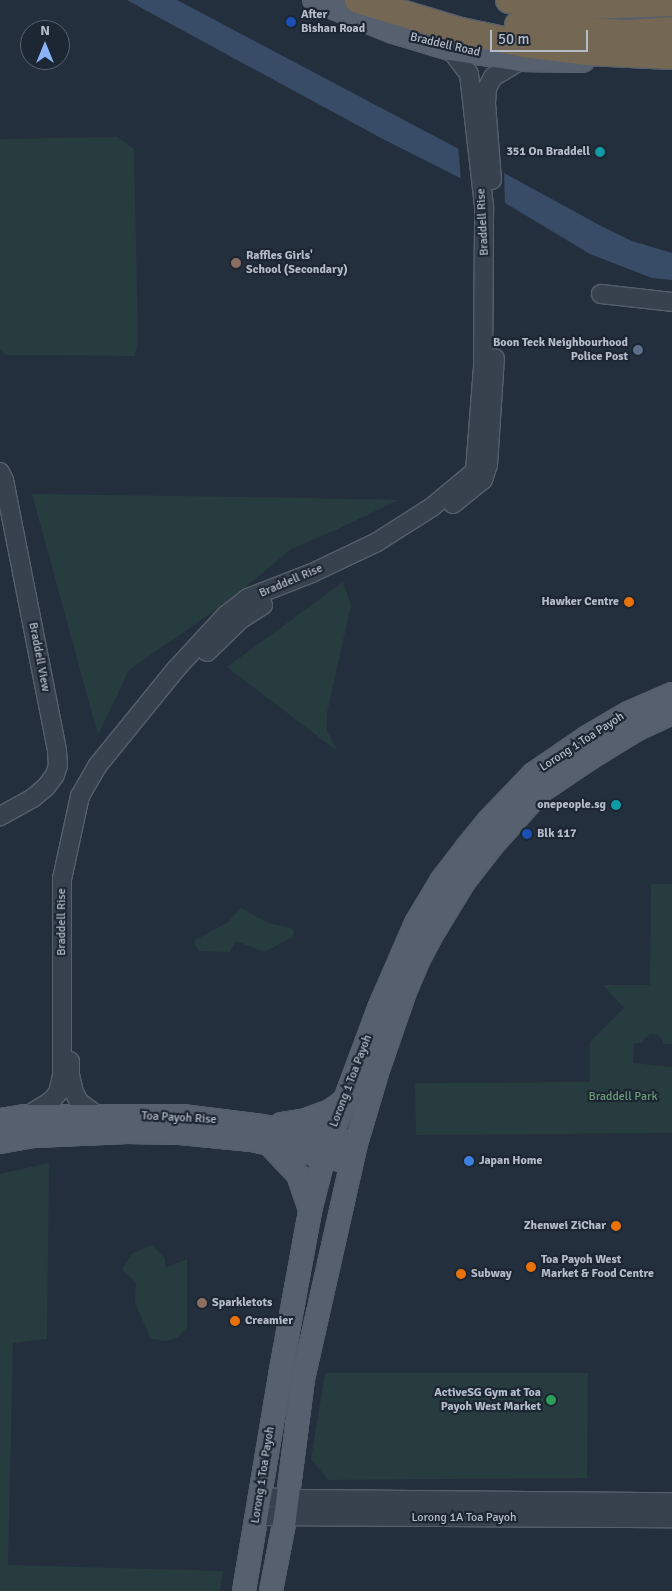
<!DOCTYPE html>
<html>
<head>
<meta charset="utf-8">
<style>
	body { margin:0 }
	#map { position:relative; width:672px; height:1591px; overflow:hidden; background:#242f3e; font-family:Signika,sans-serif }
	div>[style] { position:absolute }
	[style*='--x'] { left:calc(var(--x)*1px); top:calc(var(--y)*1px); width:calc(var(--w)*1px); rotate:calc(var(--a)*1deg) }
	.green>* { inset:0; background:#263c3f }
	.water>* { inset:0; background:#394c67 }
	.pier>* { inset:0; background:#242f3e }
	.roads { filter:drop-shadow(1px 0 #565f6c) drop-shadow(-1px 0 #565f6c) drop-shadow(0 1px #565f6c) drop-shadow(0 -1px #565f6c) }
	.minor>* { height:18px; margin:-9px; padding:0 9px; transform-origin:9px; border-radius:9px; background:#38414e }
	.major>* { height:22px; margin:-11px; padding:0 11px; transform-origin:11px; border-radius:11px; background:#56606e }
	.highway>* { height:26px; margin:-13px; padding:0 13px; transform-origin:13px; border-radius:13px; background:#746855 }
	.dots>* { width:14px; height:14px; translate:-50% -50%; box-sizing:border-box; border:2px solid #1d2633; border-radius:50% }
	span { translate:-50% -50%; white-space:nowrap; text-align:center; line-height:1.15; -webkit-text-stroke:4.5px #1d2633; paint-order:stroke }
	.poi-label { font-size:12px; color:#b4bcc9; font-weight:700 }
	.left { translate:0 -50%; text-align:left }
	.right { translate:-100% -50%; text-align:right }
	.street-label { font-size:12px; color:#b4bcc9 }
	.park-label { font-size:12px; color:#6b9a76 }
	.north { position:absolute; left:20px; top:20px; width:50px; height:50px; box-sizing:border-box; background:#1d2633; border:1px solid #59626f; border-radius:50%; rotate:0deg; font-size:14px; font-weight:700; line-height:20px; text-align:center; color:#b4bcc9 }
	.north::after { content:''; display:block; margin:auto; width:18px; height:22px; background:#8ab4f8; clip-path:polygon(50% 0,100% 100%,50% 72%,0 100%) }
	.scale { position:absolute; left:490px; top:30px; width:98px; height:22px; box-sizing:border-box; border:2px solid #b4bcc9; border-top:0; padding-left:6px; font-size:15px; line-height:18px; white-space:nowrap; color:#b4bcc9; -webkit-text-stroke:4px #1d2633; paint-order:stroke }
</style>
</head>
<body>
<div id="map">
	<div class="green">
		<i style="clip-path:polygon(117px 137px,134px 149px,138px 339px,135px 356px,5px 355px,0 349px,0 139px)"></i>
		<i style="clip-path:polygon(32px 494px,248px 497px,398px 500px,336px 530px,291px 549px,234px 597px,129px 670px,98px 735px)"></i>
		<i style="clip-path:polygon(343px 582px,351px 605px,327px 713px,327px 730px,337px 751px,227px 667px)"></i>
		<i style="clip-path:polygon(651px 884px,672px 884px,672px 1044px,663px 1044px,662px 1039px,658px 1035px,650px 1034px,644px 1039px,643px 1043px,634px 1043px,633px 1063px,672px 1067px,672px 1133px,416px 1135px,415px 1083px,590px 1082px,590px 1042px,624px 1008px,603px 985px,650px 985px)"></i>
		<i style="clip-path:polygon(240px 908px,269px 923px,291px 928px,294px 930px,293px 937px,264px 952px,236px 941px,230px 952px,199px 951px,195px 945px,195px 940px,228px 922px)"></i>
		<i style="clip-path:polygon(49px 1163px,47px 1339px,13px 1343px,8px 1565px,223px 1571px,220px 1591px,0 1591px,0 1174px)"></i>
		<i style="clip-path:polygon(152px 1245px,165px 1258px,165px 1268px,187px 1259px,187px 1327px,178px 1337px,168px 1341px,151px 1339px,135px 1303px,136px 1283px,122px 1269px,133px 1253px)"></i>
		<i style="clip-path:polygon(325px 1373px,588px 1373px,587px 1478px,328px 1480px,311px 1459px)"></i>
	</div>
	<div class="water">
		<i style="clip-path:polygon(127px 0,177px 0,491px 166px,603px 227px,632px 241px,672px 253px,672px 280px,652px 278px,590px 254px,480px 188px,379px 137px)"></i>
	</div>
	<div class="pier">
		<i style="clip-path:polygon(458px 145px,504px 170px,505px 206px,461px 181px)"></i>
	</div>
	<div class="roads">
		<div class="minor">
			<i style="--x:492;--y:180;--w:77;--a:-94.5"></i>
			<i style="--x:486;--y:103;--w:15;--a:-86"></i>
			<i style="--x:487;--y:88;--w:13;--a:-61"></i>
			<i style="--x:493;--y:77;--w:33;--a:-31"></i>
			<i style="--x:601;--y:294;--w:71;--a:6.4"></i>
			<i style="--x:0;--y:472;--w:9;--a:63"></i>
			<i style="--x:4;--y:480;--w:276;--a:78.9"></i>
			<i style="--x:57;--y:751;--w:14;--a:86"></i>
			<i style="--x:58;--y:765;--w:10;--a:107"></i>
			<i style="--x:55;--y:775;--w:15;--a:127"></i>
			<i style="--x:46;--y:787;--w:17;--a:140"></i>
			<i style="--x:33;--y:798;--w:38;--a:151"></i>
			<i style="--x:453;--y:504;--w:38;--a:-39"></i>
			<i style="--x:483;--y:480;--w:16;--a:-72"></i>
			<i style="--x:488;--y:465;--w:107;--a:-86.3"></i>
			<i style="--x:207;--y:652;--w:47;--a:-44.1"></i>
			<i style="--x:241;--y:619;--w:26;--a:-32"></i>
			<i style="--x:70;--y:1061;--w:14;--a:90"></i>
			<i style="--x:70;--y:1075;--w:17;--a:77"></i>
			<i style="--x:74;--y:1092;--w:11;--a:63"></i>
			<i style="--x:79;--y:1102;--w:24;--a:36"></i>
			<i style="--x:27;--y:1116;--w:28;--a:-32"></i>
			<i style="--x:51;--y:1101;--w:11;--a:-49"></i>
			<i style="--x:58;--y:1093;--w:18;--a:-77"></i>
			<i style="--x:62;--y:1075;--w:196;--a:-90"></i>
			<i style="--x:62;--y:879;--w:85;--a:-77.8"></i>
			<i style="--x:80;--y:796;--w:36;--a:-60"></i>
			<i style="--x:98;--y:765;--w:124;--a:-50.9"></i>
			<i style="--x:176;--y:669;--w:74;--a:-47.2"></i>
			<i style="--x:226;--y:615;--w:28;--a:-38"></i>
			<i style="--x:248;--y:598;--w:69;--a:-21.3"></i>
			<i style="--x:312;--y:573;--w:72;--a:-25.5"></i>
			<i style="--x:377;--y:542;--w:65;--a:-32.5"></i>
			<i style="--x:432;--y:507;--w:56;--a:-39.9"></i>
			<i style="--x:475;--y:471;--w:104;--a:-85.6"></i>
			<i style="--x:483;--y:367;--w:161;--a:-89.6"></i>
			<i style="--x:484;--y:206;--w:133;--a:-96.5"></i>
			<i style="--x:469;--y:74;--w:31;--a:-127"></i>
			<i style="--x:260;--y:1497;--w:38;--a:3"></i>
			<i style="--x:298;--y:1499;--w:374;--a:0.5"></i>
			<i style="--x:257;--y:1516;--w:415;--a:0.3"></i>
		</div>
		<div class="major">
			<i style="--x:314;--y:0;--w:85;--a:22.1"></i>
			<i style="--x:393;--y:32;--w:59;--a:16.6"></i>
			<i style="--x:450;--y:49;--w:72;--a:8.8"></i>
			<i style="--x:521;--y:60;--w:62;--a:0.9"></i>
			<i style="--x:0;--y:1120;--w:26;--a:-9"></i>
			<i style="--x:26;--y:1116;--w:156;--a:0"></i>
			<i style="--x:182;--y:1116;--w:81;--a:7.1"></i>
			<i style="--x:262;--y:1126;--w:83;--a:10.4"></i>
			<i style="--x:281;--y:1124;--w:24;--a:-9"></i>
			<i style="--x:305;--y:1120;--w:27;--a:-20"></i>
			<i style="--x:330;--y:1111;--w:17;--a:-36"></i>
			<i style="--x:0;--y:1142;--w:36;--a:-10"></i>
			<i style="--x:35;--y:1136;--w:92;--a:-2.5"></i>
			<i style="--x:127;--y:1132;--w:53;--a:1.1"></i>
			<i style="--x:180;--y:1133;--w:72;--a:5.6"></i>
			<i style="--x:252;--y:1140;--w:89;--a:12.9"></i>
			<i style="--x:268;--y:1143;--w:44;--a:46.8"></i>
			<i style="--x:298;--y:1175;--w:37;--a:71"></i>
			<i style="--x:244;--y:1591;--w:219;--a:-80.5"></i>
			<i style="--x:280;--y:1375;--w:167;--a:-79.6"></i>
			<i style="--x:310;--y:1211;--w:57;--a:-75.7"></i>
			<i style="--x:324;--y:1156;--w:158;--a:-69.6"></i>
			<i style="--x:379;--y:1008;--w:93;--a:-66.5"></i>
			<i style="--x:416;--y:923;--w:49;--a:-59.2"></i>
			<i style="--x:441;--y:881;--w:43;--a:-52.6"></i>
			<i style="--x:467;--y:847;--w:33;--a:-51"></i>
			<i style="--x:488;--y:821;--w:65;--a:-46.2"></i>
			<i style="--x:533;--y:774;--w:65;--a:-34.4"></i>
			<i style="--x:587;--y:737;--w:48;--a:-30.3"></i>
			<i style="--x:628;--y:713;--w:48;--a:-23.4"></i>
			<i style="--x:271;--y:1591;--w:74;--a:-79.1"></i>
			<i style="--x:285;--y:1518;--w:140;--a:-82.6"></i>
			<i style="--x:303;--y:1379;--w:241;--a:-77.3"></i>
			<i style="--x:356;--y:1144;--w:74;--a:-73.5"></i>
			<i style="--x:377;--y:1073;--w:86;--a:-70.9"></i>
			<i style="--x:405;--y:992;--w:34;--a:-67"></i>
			<i style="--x:418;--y:961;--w:26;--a:-62"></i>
			<i style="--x:430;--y:938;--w:66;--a:-58.7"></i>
			<i style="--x:464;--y:882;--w:46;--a:-52.1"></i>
			<i style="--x:492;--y:846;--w:72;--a:-48.4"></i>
			<i style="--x:540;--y:792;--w:63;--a:-33.9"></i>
			<i style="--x:592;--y:757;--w:52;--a:-31.5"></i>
			<i style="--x:636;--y:730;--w:40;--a:-25"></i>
		</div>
		<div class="highway">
			<i style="--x:358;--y:0;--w:108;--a:16.8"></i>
			<i style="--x:461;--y:31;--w:63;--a:11.8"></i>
			<i style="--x:523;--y:44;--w:64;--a:7.1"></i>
			<i style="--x:587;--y:52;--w:85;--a:2.7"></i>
			<i style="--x:509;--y:0;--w:75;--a:4.6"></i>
			<i style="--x:584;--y:6;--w:88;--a:-2"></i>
			<i style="--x:518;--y:25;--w:29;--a:8"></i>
			<i style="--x:547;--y:29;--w:79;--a:2.9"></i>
			<i style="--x:626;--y:33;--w:46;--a:-3.7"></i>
		</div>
	</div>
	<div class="dots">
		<i style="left:291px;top:22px;background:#1a4fb4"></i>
		<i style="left:600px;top:152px;background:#0f9aa8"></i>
		<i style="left:236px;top:263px;background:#8d6e63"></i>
		<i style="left:638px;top:350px;background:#5c6f8a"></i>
		<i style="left:629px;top:602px;background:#e8710a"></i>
		<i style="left:616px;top:805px;background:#0f9aa8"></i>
		<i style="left:527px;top:834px;background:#1a4fb4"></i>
		<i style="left:469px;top:1161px;background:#3f7fe0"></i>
		<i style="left:616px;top:1226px;background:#e8710a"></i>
		<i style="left:531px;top:1267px;background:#e8710a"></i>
		<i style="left:461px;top:1274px;background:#e8710a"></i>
		<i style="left:202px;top:1303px;background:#8d6e63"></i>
		<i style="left:235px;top:1321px;background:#e8710a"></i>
		<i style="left:551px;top:1400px;background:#2e9e5b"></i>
	</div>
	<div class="poi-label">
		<span class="left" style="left:301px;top:22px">After<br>Bishan Road</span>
		<span class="right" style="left:590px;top:152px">351 On Braddell</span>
		<span class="left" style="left:246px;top:263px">Raffles Girls'<br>School (Secondary)</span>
		<span class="right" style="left:628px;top:350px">Boon Teck Neighbourhood<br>Police Post</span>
		<span class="right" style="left:619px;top:602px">Hawker Centre</span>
		<span class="right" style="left:606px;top:805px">onepeople.sg</span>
		<span class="left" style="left:537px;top:834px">Blk 117</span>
		<span class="left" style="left:479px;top:1161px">Japan Home</span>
		<span class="right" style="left:606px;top:1226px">Zhenwei ZiChar</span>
		<span class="left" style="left:541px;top:1267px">Toa Payoh West<br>Market &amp; Food Centre</span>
		<span class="left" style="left:471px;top:1274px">Subway</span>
		<span class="left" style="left:212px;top:1303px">Sparkletots</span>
		<span class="left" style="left:245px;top:1321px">Creamier</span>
		<span class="right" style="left:541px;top:1400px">ActiveSG Gym at Toa<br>Payoh West Market</span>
	</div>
	<div class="street-label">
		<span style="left:445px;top:45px;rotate:13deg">Braddell Road</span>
		<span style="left:483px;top:222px;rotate:-93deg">Braddell Rise</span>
		<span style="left:291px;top:581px;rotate:-23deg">Braddell Rise</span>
		<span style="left:39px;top:657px;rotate:79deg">Braddell View</span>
		<span style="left:582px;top:742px;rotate:-33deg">Lorong 1 Toa Payoh</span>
		<span style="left:62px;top:922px;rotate:-90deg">Braddell Rise</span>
		<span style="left:351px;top:1081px;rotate:-69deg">Lorong 1 Toa Payoh</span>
		<span style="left:179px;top:1118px;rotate:3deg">Toa Payoh Rise</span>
		<span style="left:263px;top:1475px;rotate:-81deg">Lorong 1 Toa Payoh</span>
		<span style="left:464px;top:1518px">Lorong 1A Toa Payoh</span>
	</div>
	<div class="park-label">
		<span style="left:623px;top:1097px">Braddell Park</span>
	</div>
	<div class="north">N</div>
	<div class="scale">50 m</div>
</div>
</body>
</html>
